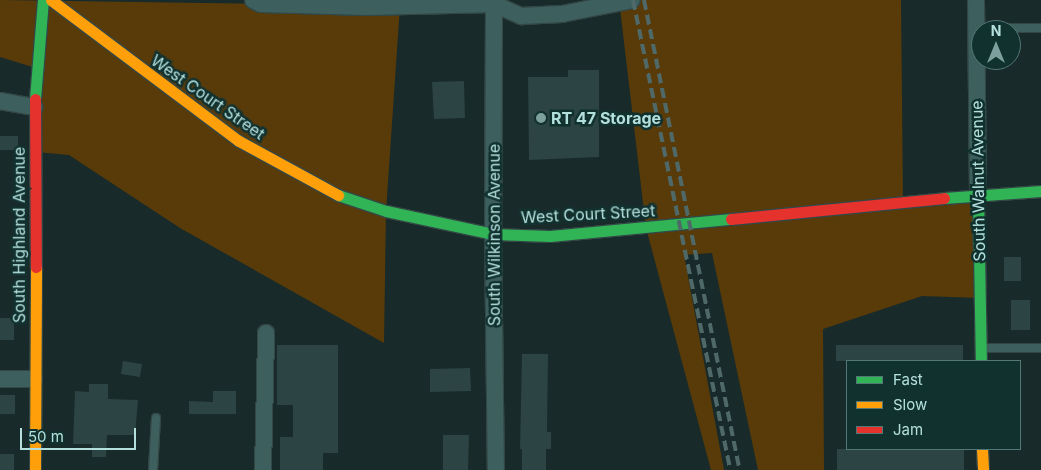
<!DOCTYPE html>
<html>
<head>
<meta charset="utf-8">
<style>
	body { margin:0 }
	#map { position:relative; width:1041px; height:470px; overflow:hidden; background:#182a29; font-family:Inter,sans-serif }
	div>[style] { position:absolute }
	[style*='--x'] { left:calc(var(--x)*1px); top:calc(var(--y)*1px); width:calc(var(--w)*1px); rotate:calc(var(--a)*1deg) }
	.green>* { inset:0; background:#593b0a }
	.building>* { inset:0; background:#2c4443 }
	.roads { filter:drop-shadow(1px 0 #334746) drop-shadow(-1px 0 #334746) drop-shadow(0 1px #334746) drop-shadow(0 -1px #334746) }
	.lane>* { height:8px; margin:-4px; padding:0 4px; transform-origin:4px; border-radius:4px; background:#3d605f }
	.street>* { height:16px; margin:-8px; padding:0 8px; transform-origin:8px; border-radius:8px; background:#3d605f }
	.fast>* { height:11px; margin:-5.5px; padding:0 5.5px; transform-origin:5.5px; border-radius:5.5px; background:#30b455 }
	.slow>* { height:11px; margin:-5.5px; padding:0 5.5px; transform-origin:5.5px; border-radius:5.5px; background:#ff9f0a }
	.jam>* { height:11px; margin:-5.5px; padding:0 5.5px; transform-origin:5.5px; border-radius:5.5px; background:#e5322d }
	.rail>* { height:4px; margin-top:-2px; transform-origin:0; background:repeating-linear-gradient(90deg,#4f6968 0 10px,transparent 0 15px) }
	.dots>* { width:14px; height:14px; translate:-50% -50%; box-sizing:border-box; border:2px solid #11312f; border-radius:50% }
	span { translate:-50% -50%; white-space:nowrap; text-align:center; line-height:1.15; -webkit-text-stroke:5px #11312f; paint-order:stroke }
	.street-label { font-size:16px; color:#b3e0dd }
	.poi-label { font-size:16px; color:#b3e0dd; font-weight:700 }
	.left { translate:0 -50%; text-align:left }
	.legend { position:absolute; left:846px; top:360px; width:175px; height:90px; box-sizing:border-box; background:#11312f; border:1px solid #527775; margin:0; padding:6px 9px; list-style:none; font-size:15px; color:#b3e0dd }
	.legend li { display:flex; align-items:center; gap:10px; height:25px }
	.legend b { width:25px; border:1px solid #527775 }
	.north { position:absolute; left:971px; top:20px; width:50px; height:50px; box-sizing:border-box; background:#11312f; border:1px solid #527775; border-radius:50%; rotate:0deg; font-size:14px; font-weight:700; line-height:20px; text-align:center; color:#b3e0dd }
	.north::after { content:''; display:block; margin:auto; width:18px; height:22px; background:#7da09e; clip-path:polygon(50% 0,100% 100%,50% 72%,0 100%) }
	.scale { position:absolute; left:20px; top:428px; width:116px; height:22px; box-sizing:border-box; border:2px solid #b3e0dd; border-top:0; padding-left:6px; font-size:15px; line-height:18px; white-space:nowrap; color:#b3e0dd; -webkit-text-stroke:4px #11312f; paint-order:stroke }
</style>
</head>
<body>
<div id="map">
	<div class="green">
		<i style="clip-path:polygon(0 0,400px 6px,386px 211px,384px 343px,180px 228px,69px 155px,36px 152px,36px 68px,0 57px)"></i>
		<i style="clip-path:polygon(619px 0,901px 0,903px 202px,978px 195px,980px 298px,922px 296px,823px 329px,824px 470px,758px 470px,712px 253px,684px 255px,724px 470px,711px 470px,646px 228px)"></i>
	</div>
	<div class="building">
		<i style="clip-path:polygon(568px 70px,599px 70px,599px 157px,529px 160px,528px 77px,568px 77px)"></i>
		<i style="clip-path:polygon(464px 81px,465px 118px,434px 119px,432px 82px)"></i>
		<i style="clip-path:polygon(0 136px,18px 136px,18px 150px,0 150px)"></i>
		<i style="clip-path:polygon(1004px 257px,1021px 257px,1021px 281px,1004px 281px)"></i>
		<i style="clip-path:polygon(1011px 300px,1030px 300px,1030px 330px,1011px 330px)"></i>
		<i style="clip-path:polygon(0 318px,14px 318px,14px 340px,0 340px)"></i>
		<i style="clip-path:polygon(277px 345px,338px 345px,338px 453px,323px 453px,323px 470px,280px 470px,280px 437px,293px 437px,293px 405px,277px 405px)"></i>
		<i style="clip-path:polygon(836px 345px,963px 345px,963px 361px,836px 361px)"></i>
		<i style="clip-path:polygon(522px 354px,548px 354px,547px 432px,551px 432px,551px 449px,546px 449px,546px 470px,522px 470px,522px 449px,520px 449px)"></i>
		<i style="clip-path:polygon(123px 361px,142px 364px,140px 377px,121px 374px)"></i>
		<i style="clip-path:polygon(470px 368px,471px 391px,430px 392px,430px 369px)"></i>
		<i style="clip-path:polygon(89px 384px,108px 384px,108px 399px,138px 400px,135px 435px,107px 435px,106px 457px,92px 457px,92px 444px,73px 444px,75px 391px,89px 392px)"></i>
		<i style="clip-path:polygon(213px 391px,236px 391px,236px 414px,189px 414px,189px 401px,213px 402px)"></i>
		<i style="clip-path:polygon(0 395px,15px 395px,15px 414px,0 414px)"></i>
		<i style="clip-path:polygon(443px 435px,469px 435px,468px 470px,443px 470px)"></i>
		<i style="clip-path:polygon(837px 449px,964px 449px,964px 470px,837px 470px)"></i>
		<i style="clip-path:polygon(0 454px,14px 454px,14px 470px,0 470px)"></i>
	</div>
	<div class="roads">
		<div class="lane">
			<i style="--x:976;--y:29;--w:65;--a:-0.9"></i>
			<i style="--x:983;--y:348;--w:58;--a:0"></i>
			<i style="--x:153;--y:470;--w:52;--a:-86.7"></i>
		</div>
		<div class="street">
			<i style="--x:253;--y:0;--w:9;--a:27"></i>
			<i style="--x:261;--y:4;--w:105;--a:1.6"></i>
			<i style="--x:366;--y:7;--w:128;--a:-1.3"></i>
			<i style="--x:494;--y:4;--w:30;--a:24"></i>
			<i style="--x:521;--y:16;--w:41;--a:-2.8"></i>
			<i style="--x:562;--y:14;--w:71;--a:-11.3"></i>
			<i style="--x:494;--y:0;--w:234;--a:90.2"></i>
			<i style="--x:493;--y:234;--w:236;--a:89.3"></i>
			<i style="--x:976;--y:0;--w:195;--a:89.4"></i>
			<i style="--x:0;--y:101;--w:35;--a:10"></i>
			<i style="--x:0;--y:379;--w:34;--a:0"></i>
			<i style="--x:263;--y:470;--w:137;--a:-88.7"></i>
		</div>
		<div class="fast">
			<i style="--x:35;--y:99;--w:99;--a:-85.4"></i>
			<i style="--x:338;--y:195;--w:51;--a:18.4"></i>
			<i style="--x:386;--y:211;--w:109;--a:12.1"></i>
			<i style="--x:493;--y:234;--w:57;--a:2"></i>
			<i style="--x:550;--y:236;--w:182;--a:-5.4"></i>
			<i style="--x:978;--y:195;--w:166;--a:89"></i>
			<i style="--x:944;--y:198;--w:97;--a:-4.1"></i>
		</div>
		<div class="slow">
			<i style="--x:51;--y:0;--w:235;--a:36.9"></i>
			<i style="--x:239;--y:141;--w:113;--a:28.6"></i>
			<i style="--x:982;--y:449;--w:21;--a:87"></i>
			<i style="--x:35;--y:470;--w:203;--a:-89.7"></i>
		</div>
		<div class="jam">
			<i style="--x:35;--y:99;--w:168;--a:89.7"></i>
			<i style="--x:731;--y:219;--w:214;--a:-5.6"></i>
		</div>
	</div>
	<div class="rail">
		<i style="--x:633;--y:0;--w:480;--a:78.3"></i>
		<i style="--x:644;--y:0;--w:480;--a:78.5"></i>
	</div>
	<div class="dots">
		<i style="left:541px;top:118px;background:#7da09e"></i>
	</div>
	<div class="street-label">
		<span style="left:208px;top:97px;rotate:35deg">West Court Street</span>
		<span style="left:978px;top:181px;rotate:-91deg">South Walnut Avenue</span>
		<span style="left:588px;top:214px;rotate:-3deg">West Court Street</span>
		<span style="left:19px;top:235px;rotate:-90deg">South Highland Avenue</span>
		<span style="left:494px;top:235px;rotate:-90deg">South Wilkinson Avenue</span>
	</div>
	<div class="poi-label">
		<span class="left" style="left:551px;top:118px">RT 47 Storage</span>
	</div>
	<ul class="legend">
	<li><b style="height:6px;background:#30b455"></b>Fast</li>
	<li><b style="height:6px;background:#ff9f0a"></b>Slow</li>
	<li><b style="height:6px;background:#e5322d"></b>Jam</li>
	</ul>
	<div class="north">N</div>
	<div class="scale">50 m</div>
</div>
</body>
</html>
